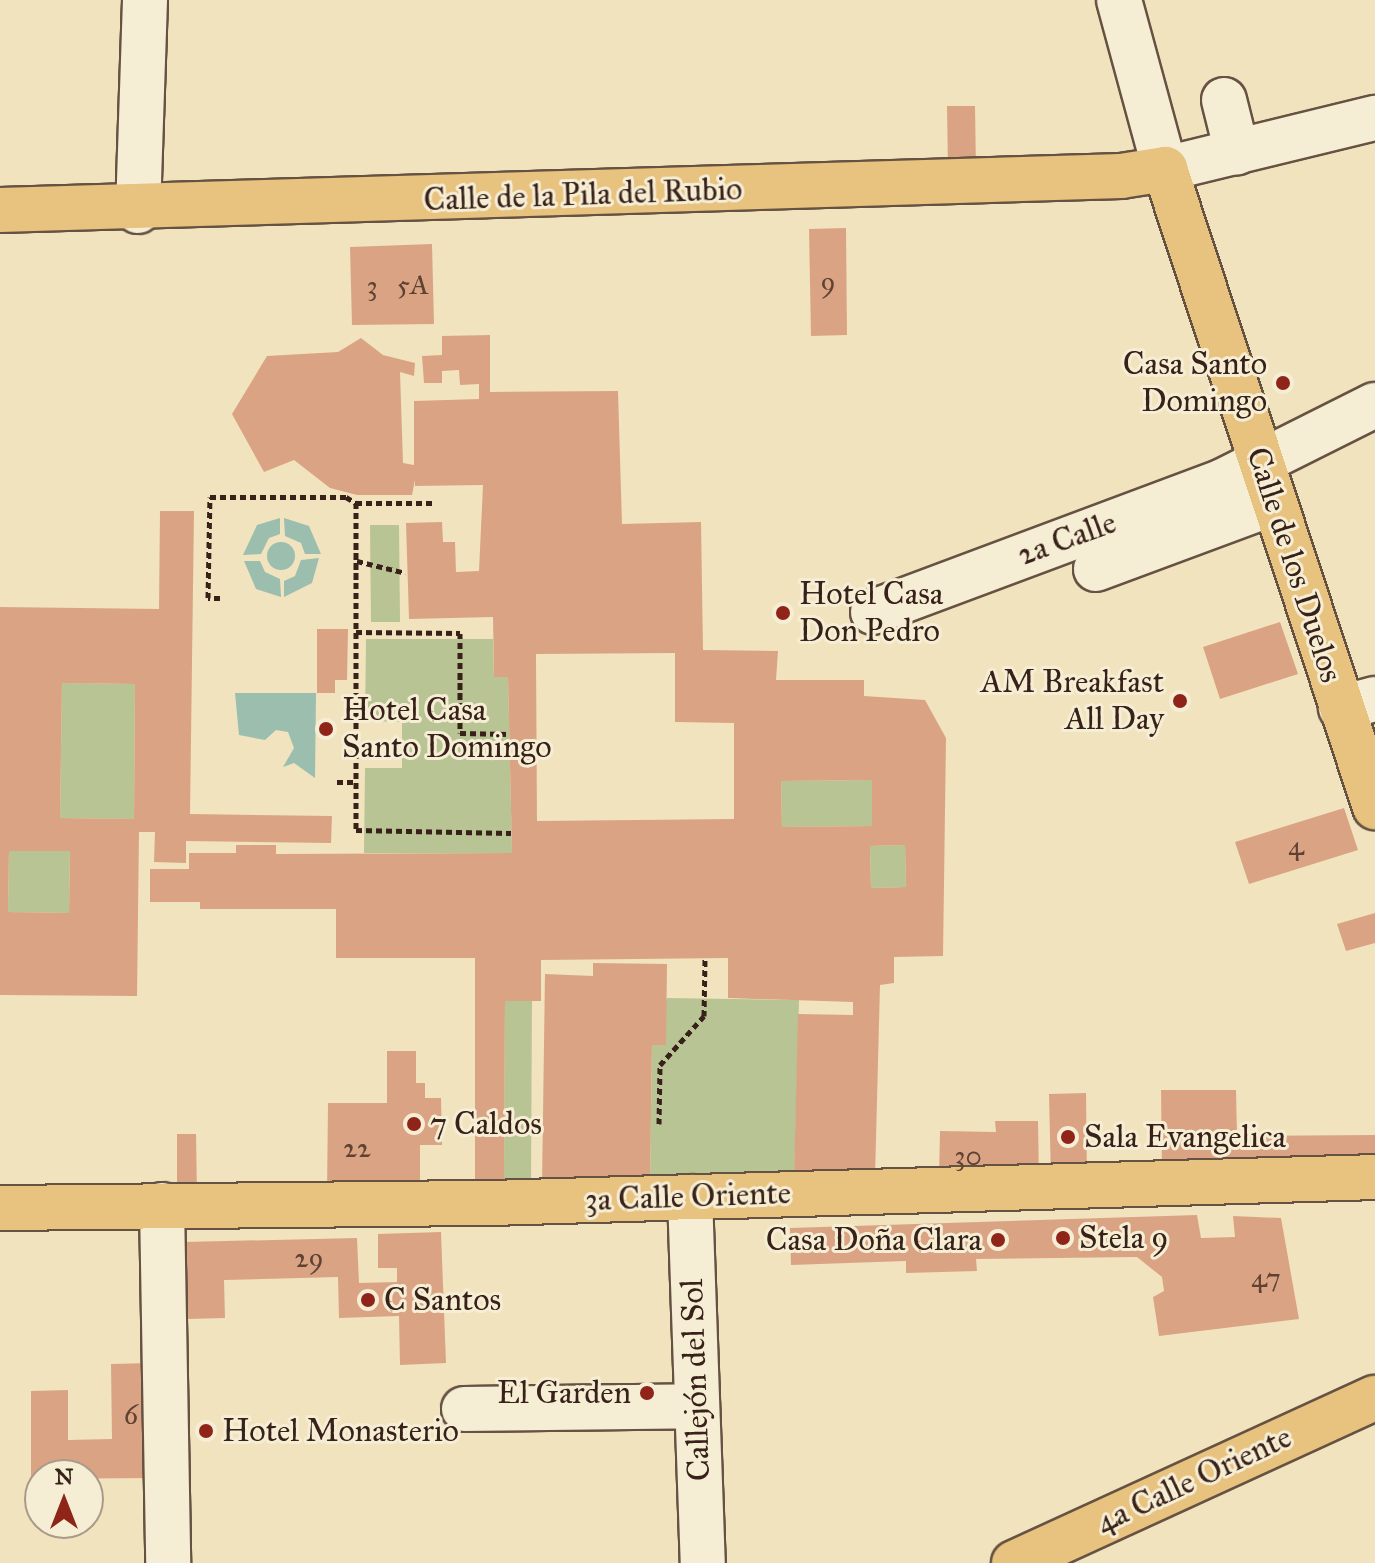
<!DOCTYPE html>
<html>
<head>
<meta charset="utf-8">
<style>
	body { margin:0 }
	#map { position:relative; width:1375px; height:1563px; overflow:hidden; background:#f1e3be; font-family:"IM FELL Great Primer",serif }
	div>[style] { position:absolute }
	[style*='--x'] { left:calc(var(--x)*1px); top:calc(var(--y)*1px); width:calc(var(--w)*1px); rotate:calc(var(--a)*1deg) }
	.green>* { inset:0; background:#b8c493 }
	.water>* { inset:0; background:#9bbeae }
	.round { border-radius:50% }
	.building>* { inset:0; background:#daa484 }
	.path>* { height:5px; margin-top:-2.5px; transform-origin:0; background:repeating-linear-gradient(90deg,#372118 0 6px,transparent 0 10px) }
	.roads { filter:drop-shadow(2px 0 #665242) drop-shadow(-2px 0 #665242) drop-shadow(0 2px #665242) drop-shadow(0 -2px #665242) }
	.minor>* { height:44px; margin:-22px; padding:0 22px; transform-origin:22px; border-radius:22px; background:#f6edd5 }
	.major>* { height:44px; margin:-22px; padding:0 22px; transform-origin:22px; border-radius:22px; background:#e8c27f }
	.dots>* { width:22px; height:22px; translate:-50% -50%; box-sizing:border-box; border:4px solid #f6edd5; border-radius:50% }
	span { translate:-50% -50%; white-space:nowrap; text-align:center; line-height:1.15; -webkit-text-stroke:6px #f6edd5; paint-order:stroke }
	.number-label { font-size:28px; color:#604233 }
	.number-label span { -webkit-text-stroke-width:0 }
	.street-label { font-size:32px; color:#372118 }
	.poi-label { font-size:32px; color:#372118 }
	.right { translate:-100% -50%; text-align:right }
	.left { translate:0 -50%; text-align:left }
	.north { position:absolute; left:24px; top:1459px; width:80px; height:80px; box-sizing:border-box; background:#f6edd5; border:2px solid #aa9b89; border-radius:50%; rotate:0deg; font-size:22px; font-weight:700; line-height:32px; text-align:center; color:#372118 }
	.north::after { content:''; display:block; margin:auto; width:28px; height:36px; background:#8f2418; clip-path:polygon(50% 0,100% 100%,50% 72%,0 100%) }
</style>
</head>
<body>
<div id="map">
	<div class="green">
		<i style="clip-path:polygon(370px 525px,399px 525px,400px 622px,371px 622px)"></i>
		<i style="clip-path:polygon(366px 639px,493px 639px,494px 677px,508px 677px,512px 853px,364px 853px,365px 768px,402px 768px,402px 722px,365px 721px)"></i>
		<i style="clip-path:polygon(62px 683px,135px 684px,134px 819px,60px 818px)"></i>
		<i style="clip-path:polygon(872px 780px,872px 826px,782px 827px,781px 781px)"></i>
		<i style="clip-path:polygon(905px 845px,906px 887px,871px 888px,870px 846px)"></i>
		<i style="clip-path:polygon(9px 851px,70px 851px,69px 913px,8px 912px)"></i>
		<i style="clip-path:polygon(667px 998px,799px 1000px,794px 1182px,650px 1185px,652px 1045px)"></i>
		<i style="clip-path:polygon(505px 1001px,532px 1001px,531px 1181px,504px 1181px)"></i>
	</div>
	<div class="water">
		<i style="clip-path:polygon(280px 518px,280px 534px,269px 538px,261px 554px,243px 555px,257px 525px)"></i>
		<i style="clip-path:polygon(284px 518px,309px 526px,321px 554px,305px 554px,301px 543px,285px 536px)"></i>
		<i class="round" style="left:267px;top:542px;width:28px;height:28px"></i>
		<i style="clip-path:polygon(319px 558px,312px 583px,284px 597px,284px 581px,295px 576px,301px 560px)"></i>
		<i style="clip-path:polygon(244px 561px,260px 561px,265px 572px,280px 579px,281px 597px,256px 589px)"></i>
		<i style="clip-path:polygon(235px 693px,316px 693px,315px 778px,294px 763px,283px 767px,294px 748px,288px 732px,276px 730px,265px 740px,239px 735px)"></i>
	</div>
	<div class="building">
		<i style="clip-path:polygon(947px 106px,975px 106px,976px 171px,948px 171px)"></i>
		<i style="clip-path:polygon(846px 228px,847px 335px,811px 336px,809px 229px)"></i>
		<i style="clip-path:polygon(432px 244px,434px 324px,352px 325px,350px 247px)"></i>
		<i style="clip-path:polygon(evenodd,490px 335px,490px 392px,618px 391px,622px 524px,701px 522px,703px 650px,778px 651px,776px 680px,864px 680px,864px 696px,925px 700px,946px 738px,943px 956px,894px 957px,894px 983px,880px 985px,875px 1178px,794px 1176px,798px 1014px,853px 1015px,853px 1002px,728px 998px,728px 958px,541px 960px,541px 1001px,505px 1001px,504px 1189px,475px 1189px,475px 958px,336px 958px,336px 909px,200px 909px,200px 902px,150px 902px,150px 869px,189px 869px,189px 853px,236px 853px,236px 845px,276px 845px,276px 854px,512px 853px,508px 677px,494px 677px,493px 617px,409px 619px,406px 523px,442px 522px,443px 542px,455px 542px,456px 572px,479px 571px,483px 485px,415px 486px,415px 480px,412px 495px,357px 495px,330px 488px,294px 460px,264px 472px,232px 414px,267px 356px,338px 352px,361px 338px,383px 355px,415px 363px,414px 376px,400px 372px,403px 463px,414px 465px,414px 401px,479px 399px,479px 384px,460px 385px,459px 370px,442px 371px,442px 383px,424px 383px,422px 356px,442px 355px,442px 336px,490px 335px,675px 653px,675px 722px,734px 723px,734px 819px,537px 821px,536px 654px,675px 653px,490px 335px,872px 780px,872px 826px,782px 827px,781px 781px,872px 780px,490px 335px,905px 845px,906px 887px,871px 888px,870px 846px,905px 845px)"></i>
		<i style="clip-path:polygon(evenodd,160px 511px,194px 511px,190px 814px,332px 816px,331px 843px,186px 841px,186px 863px,154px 862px,155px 832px,139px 832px,137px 996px,0 995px,0 607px,159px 609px,160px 511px,62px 683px,135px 684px,134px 819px,60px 818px,62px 683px,160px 511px,9px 851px,70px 851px,69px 913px,8px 912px,9px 851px)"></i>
		<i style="clip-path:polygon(1280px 622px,1298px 674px,1220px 699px,1203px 647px)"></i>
		<i style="clip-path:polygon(317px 629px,348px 629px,347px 680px,335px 680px,335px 693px,317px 693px)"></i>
		<i style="clip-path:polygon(1344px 808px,1358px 850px,1249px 884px,1235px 842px)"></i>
		<i style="clip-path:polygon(1375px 913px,1375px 943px,1346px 951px,1337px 924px)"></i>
		<i style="clip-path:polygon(593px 963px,667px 964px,666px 1045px,652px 1045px,650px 1185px,542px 1184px,545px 974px,593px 976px)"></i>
		<i style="clip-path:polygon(387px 1051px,416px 1051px,416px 1083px,425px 1083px,425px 1098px,441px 1098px,442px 1145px,420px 1145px,420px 1194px,327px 1194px,328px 1103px,387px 1103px)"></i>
		<i style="clip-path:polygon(1161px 1090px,1236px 1090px,1237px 1136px,1375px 1135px,1375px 1171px,1162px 1174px)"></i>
		<i style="clip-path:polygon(1086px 1093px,1087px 1179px,1051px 1180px,1049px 1094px)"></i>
		<i style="clip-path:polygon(995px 1121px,1038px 1121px,1039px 1180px,939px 1179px,940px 1131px,996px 1132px)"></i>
		<i style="clip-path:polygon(177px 1134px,196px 1134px,197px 1195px,177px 1195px)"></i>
		<i style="clip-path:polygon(1197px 1215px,1201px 1238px,1235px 1237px,1233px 1216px,1281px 1218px,1299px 1319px,1159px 1336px,1153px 1297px,1164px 1291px,1162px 1277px,1137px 1257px,976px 1259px,977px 1271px,906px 1273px,906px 1261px,791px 1265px,790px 1228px)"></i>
		<i style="clip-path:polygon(441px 1232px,446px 1363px,400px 1365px,399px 1316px,339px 1318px,338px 1277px,224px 1280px,225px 1318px,187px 1319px,184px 1242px,357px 1238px,359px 1283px,397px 1282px,397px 1268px,378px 1268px,378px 1234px)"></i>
		<i style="clip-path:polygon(151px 1363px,152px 1478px,31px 1479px,31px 1391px,68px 1390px,68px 1440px,112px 1439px,111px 1364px)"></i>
	</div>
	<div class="path">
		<i style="--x:356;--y:503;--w:78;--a:0"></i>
		<i style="--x:357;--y:561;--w:50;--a:13.8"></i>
		<i style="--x:220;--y:598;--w:12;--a:180"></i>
		<i style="--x:208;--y:598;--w:101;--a:-88.9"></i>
		<i style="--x:210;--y:497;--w:136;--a:0"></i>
		<i style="--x:346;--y:497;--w:12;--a:31"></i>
		<i style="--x:356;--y:503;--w:327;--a:90"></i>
		<i style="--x:356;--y:830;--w:155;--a:1.1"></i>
		<i style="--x:356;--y:632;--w:104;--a:0.6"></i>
		<i style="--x:460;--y:633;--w:100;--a:90"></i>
		<i style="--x:460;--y:733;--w:49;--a:1.2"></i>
		<i style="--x:337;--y:782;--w:19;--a:0"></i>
		<i style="--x:659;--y:1124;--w:59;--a:-89"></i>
		<i style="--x:660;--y:1065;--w:66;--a:-48.1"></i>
		<i style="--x:704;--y:1016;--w:58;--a:-89"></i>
	</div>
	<div class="roads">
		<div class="minor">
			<i style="--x:1119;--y:0;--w:175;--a:74.8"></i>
			<i style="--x:1165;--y:169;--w:216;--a:-13.7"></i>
			<i style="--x:1224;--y:100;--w:54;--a:76"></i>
			<i style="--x:138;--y:211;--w:211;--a:-88.1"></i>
			<i style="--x:1096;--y:569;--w:189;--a:-20.4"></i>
			<i style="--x:873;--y:612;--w:374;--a:-20.5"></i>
			<i style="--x:1223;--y:481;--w:170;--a:-26.6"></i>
			<i style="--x:1341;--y:708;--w:35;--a:-15"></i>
			<i style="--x:690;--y:1197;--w:366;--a:88"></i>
			<i style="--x:162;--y:1205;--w:358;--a:89"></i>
			<i style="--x:464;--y:1409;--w:233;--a:-0.7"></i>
		</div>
		<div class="major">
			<i style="--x:0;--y:210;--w:1122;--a:-1.74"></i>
			<i style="--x:1121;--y:176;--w:45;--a:-9"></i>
			<i style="--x:1165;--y:169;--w:672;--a:71.78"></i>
			<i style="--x:0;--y:1208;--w:491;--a:-0.6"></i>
			<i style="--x:491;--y:1203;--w:884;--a:-1.68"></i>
			<i style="--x:1014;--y:1563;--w:397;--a:-24.6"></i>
		</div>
	</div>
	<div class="dots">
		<i style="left:1283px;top:383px;background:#8f2418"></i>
		<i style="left:783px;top:613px;background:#8f2418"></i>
		<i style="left:1180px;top:701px;background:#8f2418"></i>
		<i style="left:326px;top:729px;background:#8f2418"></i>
		<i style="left:414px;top:1124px;background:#8f2418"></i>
		<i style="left:1068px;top:1137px;background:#8f2418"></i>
		<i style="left:1063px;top:1238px;background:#8f2418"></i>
		<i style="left:998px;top:1240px;background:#8f2418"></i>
		<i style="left:368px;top:1300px;background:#8f2418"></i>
		<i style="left:647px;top:1393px;background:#8f2418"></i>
		<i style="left:206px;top:1431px;background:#8f2418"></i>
	</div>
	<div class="number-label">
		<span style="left:828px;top:282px">9</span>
		<span style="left:413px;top:285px">5A</span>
		<span style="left:372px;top:286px">3</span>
		<span style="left:1296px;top:846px">4</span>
		<span style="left:357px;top:1148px">22</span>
		<span style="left:968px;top:1156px">30</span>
		<span style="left:309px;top:1258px">29</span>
		<span style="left:1266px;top:1278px">47</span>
		<span style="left:131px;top:1415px">6</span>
	</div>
	<div class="street-label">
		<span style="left:583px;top:195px;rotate:-2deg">Calle de la Pila del Rubio</span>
		<span style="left:1067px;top:539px;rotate:-20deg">2a Calle</span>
		<span style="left:1294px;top:565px;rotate:72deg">Calle de los Duelos</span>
		<span style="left:688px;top:1197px;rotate:-2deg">3a Calle Oriente</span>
		<span style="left:696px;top:1380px;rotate:-92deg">Callejón del Sol</span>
		<span style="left:1194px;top:1480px;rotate:-25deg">4a Calle Oriente</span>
	</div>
	<div class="poi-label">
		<span class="right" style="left:1267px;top:383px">Casa Santo<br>Domingo</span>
		<span class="left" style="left:799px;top:613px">Hotel Casa<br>Don Pedro</span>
		<span class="right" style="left:1164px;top:701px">AM Breakfast<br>All Day</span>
		<span class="left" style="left:342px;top:729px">Hotel Casa<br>Santo Domingo</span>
		<span class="left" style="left:430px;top:1124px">7 Caldos</span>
		<span class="left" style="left:1084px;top:1137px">Sala Evangelica</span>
		<span class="left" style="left:1079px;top:1238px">Stela 9</span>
		<span class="right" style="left:982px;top:1240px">Casa Doña Clara</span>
		<span class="left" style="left:384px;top:1300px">C Santos</span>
		<span class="right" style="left:631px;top:1393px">El Garden</span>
		<span class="left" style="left:222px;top:1431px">Hotel Monasterio</span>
	</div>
	<div class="north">N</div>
</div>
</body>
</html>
